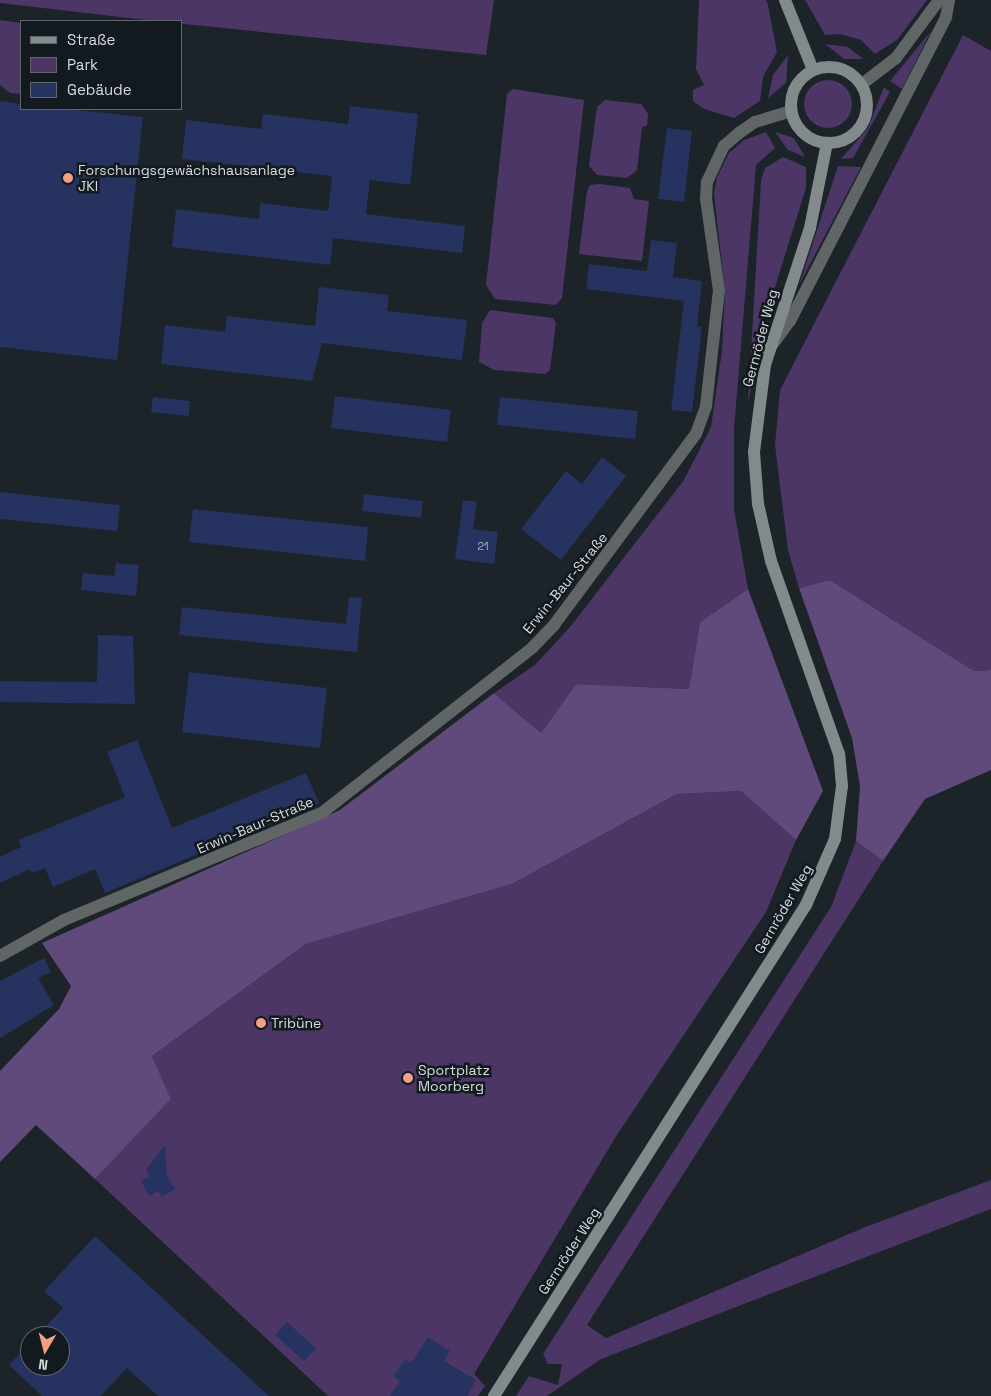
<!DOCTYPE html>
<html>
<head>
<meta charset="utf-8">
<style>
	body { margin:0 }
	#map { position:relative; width:991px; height:1396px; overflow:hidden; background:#1c2329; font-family:"Space Grotesk",sans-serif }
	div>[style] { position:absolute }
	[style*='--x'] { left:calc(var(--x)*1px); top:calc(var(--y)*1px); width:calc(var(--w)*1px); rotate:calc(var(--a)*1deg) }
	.green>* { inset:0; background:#4b3666 }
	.round { border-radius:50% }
	.forest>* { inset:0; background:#5f4a7b }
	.building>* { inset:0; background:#263260 }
	.minor>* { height:12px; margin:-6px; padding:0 6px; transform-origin:6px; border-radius:6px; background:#606565 }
	.tertiary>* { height:12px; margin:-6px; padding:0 6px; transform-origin:6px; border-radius:6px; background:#606565 }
	.secondary>* { height:12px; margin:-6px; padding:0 6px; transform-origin:6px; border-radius:6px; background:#828a8c }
	.secondary>.ring { margin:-6px; padding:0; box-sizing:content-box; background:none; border:12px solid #828a8c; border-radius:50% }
	.dots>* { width:14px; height:14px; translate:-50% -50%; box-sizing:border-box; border:2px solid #131a1f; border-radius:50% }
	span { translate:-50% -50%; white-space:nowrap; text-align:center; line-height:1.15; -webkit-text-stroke:5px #131a1f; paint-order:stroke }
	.number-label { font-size:11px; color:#abb1bf }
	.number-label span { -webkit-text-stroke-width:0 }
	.poi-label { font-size:14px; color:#d7dbdf }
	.left { translate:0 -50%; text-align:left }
	.street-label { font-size:14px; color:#d7dbdf }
	.legend { position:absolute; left:20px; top:20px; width:162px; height:90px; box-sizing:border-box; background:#131a1f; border:1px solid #61676c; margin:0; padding:6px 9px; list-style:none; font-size:15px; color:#d7dbdf }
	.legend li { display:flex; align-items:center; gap:10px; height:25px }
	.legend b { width:25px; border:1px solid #61676c }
	.north { position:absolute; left:20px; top:1326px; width:50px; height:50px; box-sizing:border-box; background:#131a1f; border:1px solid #61676c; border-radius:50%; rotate:188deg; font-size:14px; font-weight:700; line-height:20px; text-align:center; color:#d7dbdf }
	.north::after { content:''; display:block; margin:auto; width:18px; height:22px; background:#f39f85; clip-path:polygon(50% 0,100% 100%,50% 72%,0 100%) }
</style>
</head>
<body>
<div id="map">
	<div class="green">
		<i style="clip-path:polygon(0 0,494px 0,486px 55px,155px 21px,0 3px)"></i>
		<i style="clip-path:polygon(699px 0,766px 0,768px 5px,777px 52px,763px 77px,760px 101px,734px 118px,704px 109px,693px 101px,693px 90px,704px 85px,696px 69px)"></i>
		<i style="clip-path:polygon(805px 0,927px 0,897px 40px,875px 54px,861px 40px,840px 34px,825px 35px)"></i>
		<i style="clip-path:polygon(0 20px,21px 23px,21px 94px,10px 93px,0 85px)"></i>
		<i style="clip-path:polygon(931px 31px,902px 89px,890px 81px)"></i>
		<i style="clip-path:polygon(963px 35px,991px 51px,991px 670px,974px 671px,830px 580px,799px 588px,788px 550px,775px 445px,780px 390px)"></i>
		<i style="clip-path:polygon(825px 44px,848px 47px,863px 59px,844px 59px)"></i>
		<i style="clip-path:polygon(788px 55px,786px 83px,768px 98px,773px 75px)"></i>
		<i class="round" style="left:804px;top:80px;width:48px;height:48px"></i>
		<i style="clip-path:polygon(884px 87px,890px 92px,853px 158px,841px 159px,868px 128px)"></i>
		<i style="clip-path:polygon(513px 89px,584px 100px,562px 298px,556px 305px,495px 299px,486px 285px,507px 94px)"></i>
		<i style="clip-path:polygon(605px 100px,641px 104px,648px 114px,647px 126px,642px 127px,637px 170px,627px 178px,597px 175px,589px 166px,597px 107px)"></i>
		<i style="clip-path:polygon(766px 132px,775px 148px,756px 165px,734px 429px,734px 509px,748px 589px,700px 622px,689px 689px,576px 684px,541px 733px,494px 693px,535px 665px,570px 627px,684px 480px,711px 427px,722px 351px,725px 291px,714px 194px,717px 177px,729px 153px,744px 140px)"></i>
		<i style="clip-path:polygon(775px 132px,794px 138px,805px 157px,788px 150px)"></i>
		<i style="clip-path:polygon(783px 157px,806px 167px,806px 188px,765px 319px,748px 403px,761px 181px,765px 168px)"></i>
		<i style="clip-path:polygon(838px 166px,861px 167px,799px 285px)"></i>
		<i style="clip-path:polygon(600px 184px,630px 188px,634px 199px,649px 201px,642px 261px,579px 254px,587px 191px,590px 185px)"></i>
		<i style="clip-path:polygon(490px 310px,553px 318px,556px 323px,550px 370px,545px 374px,494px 370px,479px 362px,482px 323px)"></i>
		<i style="clip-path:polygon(741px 791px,796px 840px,766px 912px,615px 1138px,474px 1374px,485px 1386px,478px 1396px,328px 1396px,95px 1179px,171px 1099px,152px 1056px,306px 944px,512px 884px,677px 794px)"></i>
		<i style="clip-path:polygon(856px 841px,883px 861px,587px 1325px,606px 1338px,863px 1228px,991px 1180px,991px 1209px,601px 1359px,547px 1396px,516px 1396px,529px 1376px,558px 1385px,562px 1364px,548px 1364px,543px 1354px,831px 907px)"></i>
	</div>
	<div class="forest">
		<i style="clip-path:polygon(830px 580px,974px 671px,991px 670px,991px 770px,925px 799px,883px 861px,856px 841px,860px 786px,852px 738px,799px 588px)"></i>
		<i style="clip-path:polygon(748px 589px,823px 791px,796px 840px,741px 791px,677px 794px,512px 884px,306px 944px,152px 1056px,171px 1099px,95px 1179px,36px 1125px,0 1162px,0 1071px,59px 1009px,71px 986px,42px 943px,340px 810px,494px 693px,541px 733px,576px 684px,689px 689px,700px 622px)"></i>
	</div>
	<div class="building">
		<i style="clip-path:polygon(0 101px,21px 104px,21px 109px,68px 109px,143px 117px,117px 360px,0 347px)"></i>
		<i style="clip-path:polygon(350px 106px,418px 114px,410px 185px,370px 180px,366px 214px,465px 226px,462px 253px,333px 238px,330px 265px,172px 247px,176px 209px,259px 219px,260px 203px,328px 211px,332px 176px,182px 159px,186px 120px,261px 129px,263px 114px,348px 124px)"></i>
		<i style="clip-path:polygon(667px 128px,692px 131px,684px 202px,658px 199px)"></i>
		<i style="clip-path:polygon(651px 240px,677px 243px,673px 277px,702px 281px,697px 326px,702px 327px,692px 412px,671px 410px,684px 301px,586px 289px,589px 264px,647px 271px)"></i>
		<i style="clip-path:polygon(319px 287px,389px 295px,387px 311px,467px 320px,462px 360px,322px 343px,312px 381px,161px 364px,165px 325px,225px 332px,227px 316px,315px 326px)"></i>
		<i style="clip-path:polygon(335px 396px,451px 410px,447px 442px,331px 428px)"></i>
		<i style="clip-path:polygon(153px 397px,190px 401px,189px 416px,151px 412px)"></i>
		<i style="clip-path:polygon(500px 397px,638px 411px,635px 439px,497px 425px)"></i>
		<i style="clip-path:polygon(602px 457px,626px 476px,561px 560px,521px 529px,566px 471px,582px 484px)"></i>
		<i style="clip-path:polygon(0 492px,120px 505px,117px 531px,0 519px)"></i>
		<i style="clip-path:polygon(364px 494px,423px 501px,421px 518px,362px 511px)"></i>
		<i style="clip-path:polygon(463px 500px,477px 502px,473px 529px,498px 532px,494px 564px,455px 559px)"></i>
		<i style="clip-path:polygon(193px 509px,368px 527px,365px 561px,189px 542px)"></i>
		<i style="clip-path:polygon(116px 563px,139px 565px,136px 596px,81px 590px,83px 573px,114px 576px)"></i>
		<i style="clip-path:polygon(349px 597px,362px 598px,357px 652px,179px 635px,182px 607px,346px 624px)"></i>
		<i style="clip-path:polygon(98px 635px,133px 636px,135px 704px,0 702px,0 681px,97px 682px)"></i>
		<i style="clip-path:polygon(189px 672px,327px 688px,320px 748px,182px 732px)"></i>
		<i style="clip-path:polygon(137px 740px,172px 828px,306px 773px,319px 803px,105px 893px,95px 869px,53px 887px,45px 868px,32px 873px,30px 869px,0 883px,0 857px,21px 847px,19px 840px,125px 797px,107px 752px)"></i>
		<i style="clip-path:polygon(44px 958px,51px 972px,38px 978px,54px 1005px,0 1038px,0 981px)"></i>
		<i style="clip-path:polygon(165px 1145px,167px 1176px,175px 1189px,162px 1197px,158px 1191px,149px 1196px,141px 1181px,150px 1176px,146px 1170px)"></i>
		<i style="clip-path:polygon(95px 1236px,269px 1396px,158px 1396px,127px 1368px,101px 1396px,42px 1396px,9px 1365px,30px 1343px,30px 1366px,60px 1366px,60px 1336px,37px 1336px,63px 1308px,44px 1291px)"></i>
		<i style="clip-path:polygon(287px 1322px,316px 1349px,304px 1361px,275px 1335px)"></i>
		<i style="clip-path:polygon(428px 1337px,450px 1351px,444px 1361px,476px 1380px,467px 1396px,390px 1396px,400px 1381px,394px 1376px,405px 1359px,411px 1363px)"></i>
	</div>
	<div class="minor">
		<i style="--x:0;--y:956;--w:73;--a:-29.4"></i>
		<i style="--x:64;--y:920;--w:281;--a:-22.6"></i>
		<i style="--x:323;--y:812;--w:266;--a:-38.1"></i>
		<i style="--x:532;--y:648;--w:32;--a:-46"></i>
		<i style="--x:554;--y:625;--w:238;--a:-53.4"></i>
		<i style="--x:696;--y:434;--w:30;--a:-70"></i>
		<i style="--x:706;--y:406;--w:116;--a:-83.6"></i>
		<i style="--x:719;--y:291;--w:93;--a:-98"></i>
		<i style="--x:706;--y:199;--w:17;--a:-87"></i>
		<i style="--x:707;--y:182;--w:40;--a:-65"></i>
		<i style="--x:724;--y:146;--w:20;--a:-41"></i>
		<i style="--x:739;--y:133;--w:19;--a:-35"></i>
		<i style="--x:755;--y:122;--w:38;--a:-17"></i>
	</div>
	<div class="tertiary">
		<i style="--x:862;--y:84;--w:43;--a:-37.4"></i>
		<i style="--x:896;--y:58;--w:72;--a:-53.4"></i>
		<i style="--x:773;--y:344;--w:29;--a:-54"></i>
		<i style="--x:790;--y:321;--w:317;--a:-62.8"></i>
		<i style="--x:935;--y:39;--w:25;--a:-63"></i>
		<i style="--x:946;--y:17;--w:17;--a:-80"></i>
	</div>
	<div class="secondary">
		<i style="--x:785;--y:0;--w:75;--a:68.2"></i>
		<i class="ring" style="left:791px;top:67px;width:64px;height:64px"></i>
		<i style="--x:494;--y:1396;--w:582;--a:-57.57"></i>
		<i style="--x:806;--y:905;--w:72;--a:-66.3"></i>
		<i style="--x:835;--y:839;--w:53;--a:-82.5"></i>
		<i style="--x:842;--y:786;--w:32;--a:-95"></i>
		<i style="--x:839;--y:754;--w:205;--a:-109.4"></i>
		<i style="--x:771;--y:561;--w:58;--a:-102.8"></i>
		<i style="--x:758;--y:504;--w:52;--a:-94.4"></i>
		<i style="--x:754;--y:452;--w:88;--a:-82.8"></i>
		<i style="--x:765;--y:365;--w:144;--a:-71.8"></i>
		<i style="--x:810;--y:228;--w:87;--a:-78.7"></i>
	</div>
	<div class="dots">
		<i style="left:68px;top:178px;background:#f39f85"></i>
		<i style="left:261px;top:1023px;background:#f39f85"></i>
		<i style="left:408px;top:1078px;background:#f39f85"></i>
	</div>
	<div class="number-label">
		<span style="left:483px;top:546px">21</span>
	</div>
	<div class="poi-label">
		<span class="left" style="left:78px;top:178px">Forschungsgewächshausanlage<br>JKI</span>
		<span class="left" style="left:271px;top:1023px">Tribüne</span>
		<span class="left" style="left:418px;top:1078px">Sportplatz<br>Moorberg</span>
	</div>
	<div class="street-label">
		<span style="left:760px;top:338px;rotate:-75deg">Gernröder Weg</span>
		<span style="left:565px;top:583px;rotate:-51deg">Erwin-Baur-Straße</span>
		<span style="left:255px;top:825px;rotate:-23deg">Erwin-Baur-Straße</span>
		<span style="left:783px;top:909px;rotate:-60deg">Gernröder Weg</span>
		<span style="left:569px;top:1251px;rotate:-57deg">Gernröder Weg</span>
	</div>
	<ul class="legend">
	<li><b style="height:6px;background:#828a8c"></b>Straße</li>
	<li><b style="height:14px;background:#4b3666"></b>Park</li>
	<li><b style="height:14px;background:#263260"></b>Gebäude</li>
	</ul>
	<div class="north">N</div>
</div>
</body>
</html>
